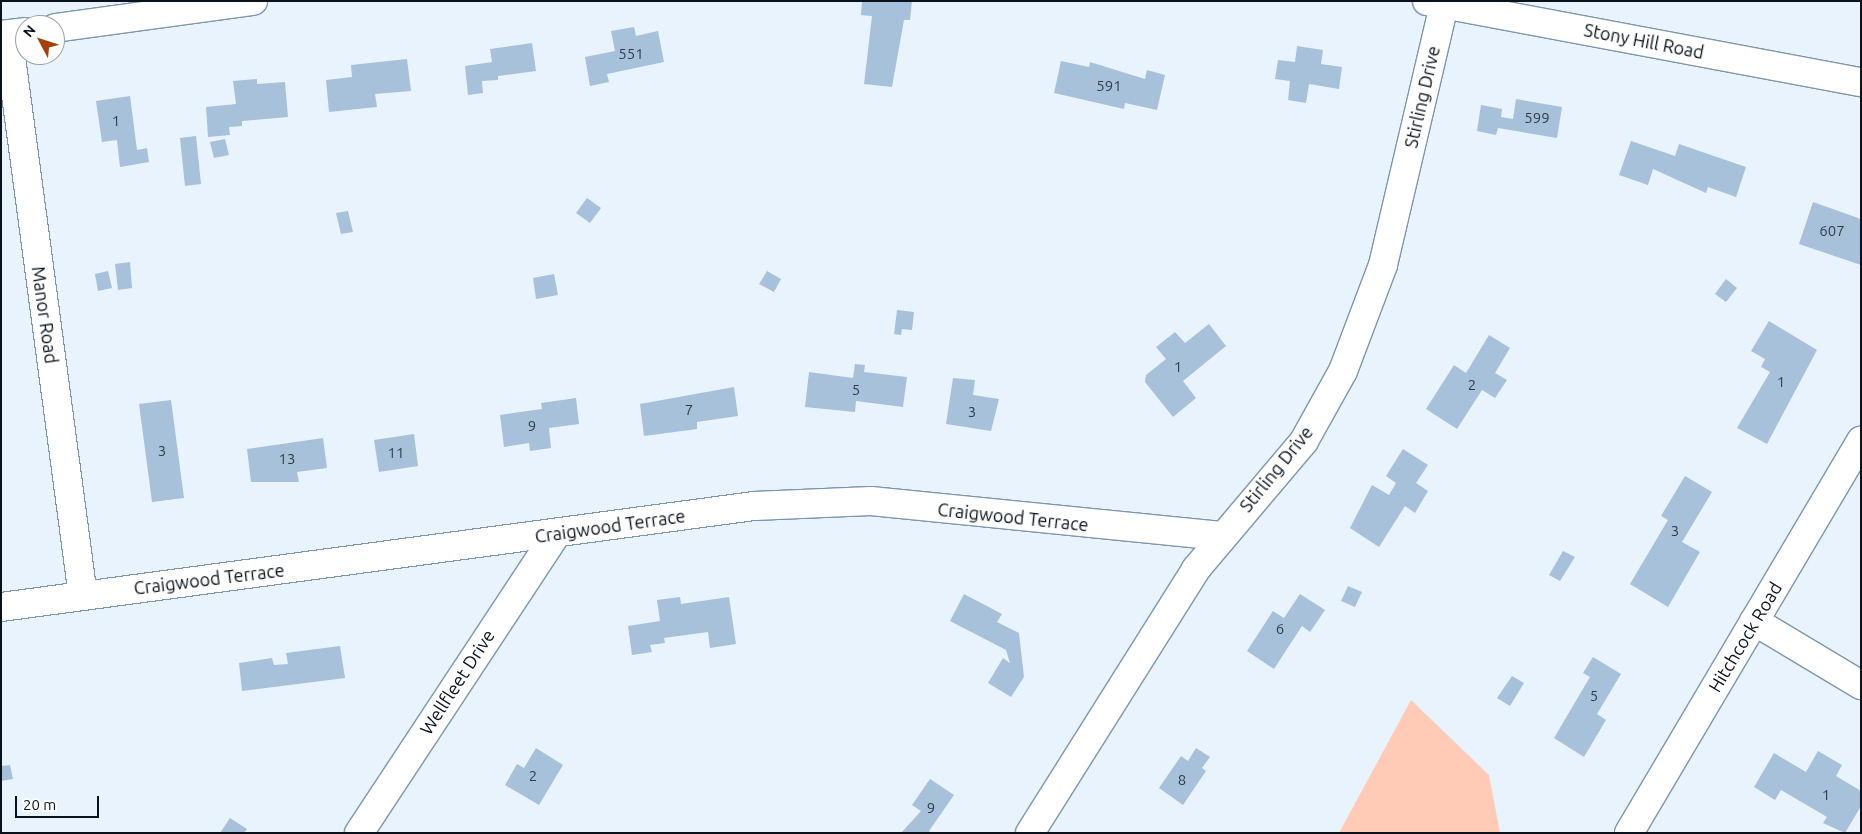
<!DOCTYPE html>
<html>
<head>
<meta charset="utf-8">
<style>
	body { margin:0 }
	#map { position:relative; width:1862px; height:834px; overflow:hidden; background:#e8f3fd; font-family:Ubuntu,sans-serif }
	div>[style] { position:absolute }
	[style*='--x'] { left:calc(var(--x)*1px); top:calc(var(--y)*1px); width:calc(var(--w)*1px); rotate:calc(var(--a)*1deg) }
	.green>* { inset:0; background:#ffcbb6 }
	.building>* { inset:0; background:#a7c1da }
	.roads { filter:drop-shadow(1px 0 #7d96ae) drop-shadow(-1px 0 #7d96ae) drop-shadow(0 1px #7d96ae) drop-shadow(0 -1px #7d96ae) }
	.minor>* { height:28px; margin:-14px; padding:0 14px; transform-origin:14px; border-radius:14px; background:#fff }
	.secondary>* { height:28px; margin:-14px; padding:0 14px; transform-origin:14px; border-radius:14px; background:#fff }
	span { translate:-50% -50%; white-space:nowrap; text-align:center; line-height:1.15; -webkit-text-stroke:4px #fefefe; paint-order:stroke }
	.number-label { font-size:15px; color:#303e4b }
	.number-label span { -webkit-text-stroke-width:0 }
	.street-label { font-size:18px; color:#09121b }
	.frame { position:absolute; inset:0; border:2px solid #09121b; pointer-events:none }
	.north { position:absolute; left:15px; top:15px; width:50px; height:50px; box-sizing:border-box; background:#fefefe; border:1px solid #9ca0a3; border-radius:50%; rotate:310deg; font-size:14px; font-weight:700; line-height:20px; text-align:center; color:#09121b }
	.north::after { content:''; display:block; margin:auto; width:18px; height:22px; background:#a4400a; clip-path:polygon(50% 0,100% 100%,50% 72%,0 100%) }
	.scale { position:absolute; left:15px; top:796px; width:84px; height:22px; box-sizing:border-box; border:2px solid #09121b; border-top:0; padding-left:6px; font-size:15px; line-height:18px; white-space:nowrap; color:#09121b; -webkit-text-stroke:4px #fefefe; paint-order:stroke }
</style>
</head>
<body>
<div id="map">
	<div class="green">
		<i style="clip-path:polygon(1411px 700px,1489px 775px,1500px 833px,1339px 833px)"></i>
	</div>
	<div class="building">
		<i style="clip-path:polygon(862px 1px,912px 1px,910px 20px,904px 20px,892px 87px,864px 84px,872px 16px,861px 15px)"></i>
		<i style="clip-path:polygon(634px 27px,636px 36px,658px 31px,664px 62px,607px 74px,609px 82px,590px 86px,585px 57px,615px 51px,611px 31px)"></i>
		<i style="clip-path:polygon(532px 43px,536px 71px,498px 76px,498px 80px,482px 81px,483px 93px,468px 95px,465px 66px,492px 62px,490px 49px)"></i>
		<i style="clip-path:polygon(1297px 46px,1323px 50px,1321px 64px,1342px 67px,1339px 89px,1309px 84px,1306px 103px,1288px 100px,1290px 81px,1275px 79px,1278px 60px,1295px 62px)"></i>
		<i style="clip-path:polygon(407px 59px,411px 91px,375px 94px,377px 107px,329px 112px,326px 80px,352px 77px,351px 65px)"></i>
		<i style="clip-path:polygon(1061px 61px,1089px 67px,1090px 62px,1145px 79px,1147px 70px,1165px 75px,1157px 110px,1125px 103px,1124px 109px,1054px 93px)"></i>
		<i style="clip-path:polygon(257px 79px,257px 84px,285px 82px,288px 117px,242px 121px,242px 126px,229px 127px,230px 135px,208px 137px,206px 107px,236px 104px,233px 81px)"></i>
		<i style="clip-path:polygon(130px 96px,137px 150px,147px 148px,149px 162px,120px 167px,117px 140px,102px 142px,96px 101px)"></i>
		<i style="clip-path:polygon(1516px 99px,1562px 107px,1557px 138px,1498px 128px,1496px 135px,1477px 131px,1481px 105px,1502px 109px,1501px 117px,1513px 119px)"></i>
		<i style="clip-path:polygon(196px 136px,201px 184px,185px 186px,180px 138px)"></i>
		<i style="clip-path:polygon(225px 139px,229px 155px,214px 158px,210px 142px)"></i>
		<i style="clip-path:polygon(1631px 141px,1675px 156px,1679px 144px,1746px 167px,1736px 197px,1708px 187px,1706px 193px,1653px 169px,1648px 185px,1619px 175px)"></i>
		<i style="clip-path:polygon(587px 198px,601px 208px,590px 223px,576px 213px)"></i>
		<i style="clip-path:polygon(1813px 202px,1861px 219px,1861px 265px,1799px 244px)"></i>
		<i style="clip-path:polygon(348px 211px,353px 232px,341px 234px,336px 213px)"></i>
		<i style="clip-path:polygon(130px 262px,132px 288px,118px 290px,115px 264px)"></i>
		<i style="clip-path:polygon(108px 271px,112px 288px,98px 291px,95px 274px)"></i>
		<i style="clip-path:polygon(767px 271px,781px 279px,774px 292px,759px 284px)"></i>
		<i style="clip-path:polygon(554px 274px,558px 295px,536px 299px,533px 278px)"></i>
		<i style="clip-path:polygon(1726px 279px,1737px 288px,1726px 302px,1715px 294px)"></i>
		<i style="clip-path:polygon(897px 310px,914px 312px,912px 330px,902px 329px,901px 335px,894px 334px)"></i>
		<i style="clip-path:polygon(1769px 321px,1817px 350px,1767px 444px,1737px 428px,1770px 372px,1761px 367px,1765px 359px,1751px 351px)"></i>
		<i style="clip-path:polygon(1209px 324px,1226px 346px,1183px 381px,1196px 398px,1173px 417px,1145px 382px,1146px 375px,1166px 359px,1156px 347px,1175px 332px,1185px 343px)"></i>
		<i style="clip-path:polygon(1489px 335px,1510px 348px,1495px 373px,1507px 380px,1495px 398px,1482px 390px,1457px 429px,1426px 409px,1454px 365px,1466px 373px)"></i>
		<i style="clip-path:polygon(855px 364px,865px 365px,864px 372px,907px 377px,903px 407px,856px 401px,855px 412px,805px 407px,809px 372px,853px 378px)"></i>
		<i style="clip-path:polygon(953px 378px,975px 380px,973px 395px,999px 399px,991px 431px,946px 424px)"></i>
		<i style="clip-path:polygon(734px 387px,738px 416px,697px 422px,697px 429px,644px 436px,640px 404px)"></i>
		<i style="clip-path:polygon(576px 398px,579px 424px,549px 428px,551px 448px,530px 451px,529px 443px,504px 447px,500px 415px,542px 409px,541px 403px)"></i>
		<i style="clip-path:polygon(171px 400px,184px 498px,152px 502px,139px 404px)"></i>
		<i style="clip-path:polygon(414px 434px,418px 466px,379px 472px,374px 440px)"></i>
		<i style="clip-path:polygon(323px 438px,327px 468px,297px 472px,299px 482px,251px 482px,247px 449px)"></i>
		<i style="clip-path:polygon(1403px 449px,1428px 465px,1416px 483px,1428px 491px,1415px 513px,1405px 506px,1379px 547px,1350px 528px,1372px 485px,1389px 495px,1396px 483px,1386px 476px)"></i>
		<i style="clip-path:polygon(1685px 476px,1712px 492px,1682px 542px,1700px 552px,1668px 607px,1630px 584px,1668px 520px,1661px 516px)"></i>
		<i style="clip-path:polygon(1563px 551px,1575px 557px,1560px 581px,1549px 575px)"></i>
		<i style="clip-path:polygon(1348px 586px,1362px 592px,1355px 607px,1341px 601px)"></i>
		<i style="clip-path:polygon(964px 594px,1002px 614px,997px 622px,1019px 633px,1024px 677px,1011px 697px,988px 683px,1003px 658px,1010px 663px,1006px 650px,950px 621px)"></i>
		<i style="clip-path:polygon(1300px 594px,1325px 610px,1310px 632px,1302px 626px,1274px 669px,1247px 651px,1273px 611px,1284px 618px)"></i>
		<i style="clip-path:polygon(680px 597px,681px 604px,729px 597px,736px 644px,710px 648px,708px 632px,664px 638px,665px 643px,650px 645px,652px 652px,632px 655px,628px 626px,660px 621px,657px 600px)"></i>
		<i style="clip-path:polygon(340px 646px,345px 678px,242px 691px,239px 663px,272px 658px,274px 665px,288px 664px,286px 653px)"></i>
		<i style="clip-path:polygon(1593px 657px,1621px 674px,1597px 714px,1606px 720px,1584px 757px,1554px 738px,1590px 677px,1583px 673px)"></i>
		<i style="clip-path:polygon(1512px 676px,1524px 683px,1510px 706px,1497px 698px)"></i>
		<i style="clip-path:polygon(536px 748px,563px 765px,539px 805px,505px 785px,517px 764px,524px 768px)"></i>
		<i style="clip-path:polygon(1196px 748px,1210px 757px,1202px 768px,1206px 771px,1183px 805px,1159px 788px,1181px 756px,1188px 761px)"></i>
		<i style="clip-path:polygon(1818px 751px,1842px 765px,1836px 776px,1861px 791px,1861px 806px,1845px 833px,1823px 823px,1827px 817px,1781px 790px,1775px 800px,1754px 787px,1774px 753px,1806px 772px)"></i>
		<i style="clip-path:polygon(10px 765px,13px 779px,1px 781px,1px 766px)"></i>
		<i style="clip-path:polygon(930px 779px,954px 795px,929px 831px,932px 833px,901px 833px,921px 811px,912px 805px)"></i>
		<i style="clip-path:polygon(230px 818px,247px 829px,244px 833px,220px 833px)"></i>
	</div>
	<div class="roads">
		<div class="minor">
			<i style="--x:8;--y:35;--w:566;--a:82.39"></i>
			<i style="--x:1;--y:607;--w:760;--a:-7.64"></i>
			<i style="--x:754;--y:506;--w:117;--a:-2.4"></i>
			<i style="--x:871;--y:501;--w:352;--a:5.7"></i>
			<i style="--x:1754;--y:621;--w:125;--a:30.9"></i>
			<i style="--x:359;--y:833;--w:358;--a:-56.6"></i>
			<i style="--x:1030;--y:833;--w:312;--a:-57.8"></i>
			<i style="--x:1196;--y:569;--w:167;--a:-49.8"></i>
			<i style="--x:1304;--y:441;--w:80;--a:-60.9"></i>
			<i style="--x:1343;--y:371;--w:113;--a:-69.3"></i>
			<i style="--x:1383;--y:265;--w:268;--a:-76.8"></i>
			<i style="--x:1629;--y:833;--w:456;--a:-59.4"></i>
		</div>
		<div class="secondary">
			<i style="--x:1427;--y:1;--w:441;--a:10.6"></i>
			<i style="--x:55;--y:28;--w:200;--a:-7.8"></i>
			<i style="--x:1;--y:35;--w:24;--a:-7"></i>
		</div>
	</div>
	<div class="number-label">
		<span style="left:631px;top:54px">551</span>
		<span style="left:1109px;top:86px">591</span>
		<span style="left:1537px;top:118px">599</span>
		<span style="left:116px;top:121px">1</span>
		<span style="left:1832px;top:231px">607</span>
		<span style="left:1178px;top:367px">1</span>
		<span style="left:1781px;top:382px">1</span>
		<span style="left:1472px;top:385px">2</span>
		<span style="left:856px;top:390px">5</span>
		<span style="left:689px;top:410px">7</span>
		<span style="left:972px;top:412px">3</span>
		<span style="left:532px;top:426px">9</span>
		<span style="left:162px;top:451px">3</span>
		<span style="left:396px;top:453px">11</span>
		<span style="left:287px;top:459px">13</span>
		<span style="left:1675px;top:531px">3</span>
		<span style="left:1280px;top:629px">6</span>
		<span style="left:1594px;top:696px">5</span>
		<span style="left:533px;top:776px">2</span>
		<span style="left:1182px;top:780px">8</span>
		<span style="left:1826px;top:795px">1</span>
		<span style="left:931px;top:808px">9</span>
	</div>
	<div class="street-label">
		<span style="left:1644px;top:41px;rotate:11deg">Stony Hill Road</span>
		<span style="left:1422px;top:97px;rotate:-77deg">Stirling Drive</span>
		<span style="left:45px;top:315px;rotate:82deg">Manor Road</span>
		<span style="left:1276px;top:469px;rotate:-51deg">Stirling Drive</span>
		<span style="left:1013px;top:517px;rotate:6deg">Craigwood Terrace</span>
		<span style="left:610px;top:526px;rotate:-8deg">Craigwood Terrace</span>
		<span style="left:209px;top:579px;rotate:-7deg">Craigwood Terrace</span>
		<span style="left:1745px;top:637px;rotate:-59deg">Hitchcock Road</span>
		<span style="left:457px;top:682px;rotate:-57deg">Wellfleet Drive</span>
	</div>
	<div class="frame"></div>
	<div class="north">N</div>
	<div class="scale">20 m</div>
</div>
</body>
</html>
